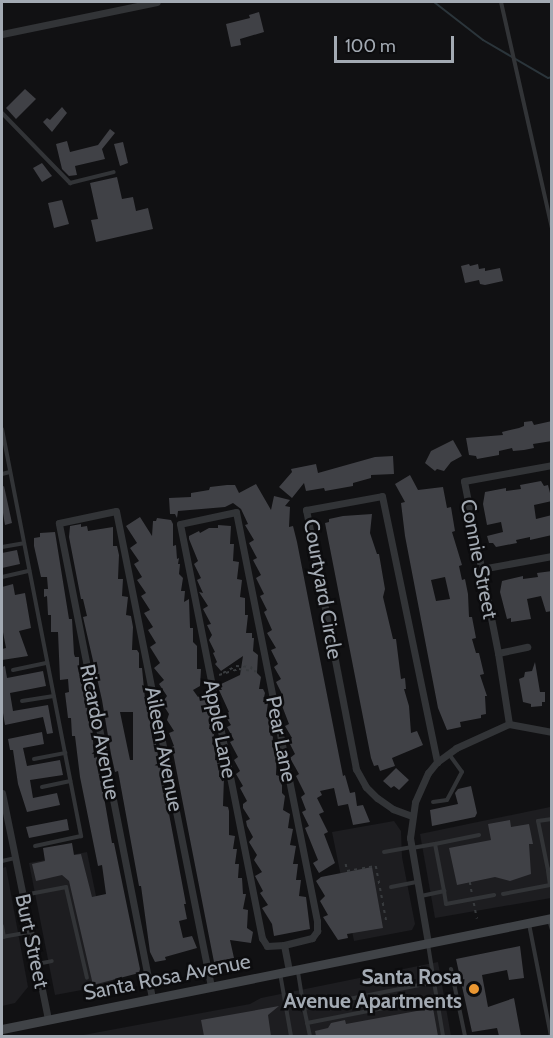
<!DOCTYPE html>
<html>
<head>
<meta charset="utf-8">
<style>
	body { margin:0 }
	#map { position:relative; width:553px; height:1038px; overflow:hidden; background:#111113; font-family:Cabin,sans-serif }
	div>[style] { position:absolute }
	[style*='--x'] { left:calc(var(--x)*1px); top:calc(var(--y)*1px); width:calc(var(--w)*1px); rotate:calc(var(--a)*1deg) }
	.built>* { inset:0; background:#1d1d20 }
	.stream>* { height:2px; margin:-1px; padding:0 1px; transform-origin:1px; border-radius:1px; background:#2b353b }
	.building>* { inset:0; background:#404146 }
	.path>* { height:1.5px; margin-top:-0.75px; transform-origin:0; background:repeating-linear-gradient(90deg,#383b3e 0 3px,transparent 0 7.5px) }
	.lane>* { height:4px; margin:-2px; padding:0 2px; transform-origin:2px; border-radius:2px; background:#323437 }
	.street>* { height:7px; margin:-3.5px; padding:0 3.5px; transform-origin:3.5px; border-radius:3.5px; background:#323437 }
	.secondary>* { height:9px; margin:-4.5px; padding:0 4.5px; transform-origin:4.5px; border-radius:4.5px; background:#404347 }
	.dots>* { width:16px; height:16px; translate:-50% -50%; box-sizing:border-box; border:3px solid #0c0c0e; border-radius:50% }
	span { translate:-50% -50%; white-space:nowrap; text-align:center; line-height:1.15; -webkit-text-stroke:5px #0c0c0e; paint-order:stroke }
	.street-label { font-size:21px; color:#a3aab3 }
	.poi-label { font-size:21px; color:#a3aab3; font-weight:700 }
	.right { translate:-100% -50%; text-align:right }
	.frame { position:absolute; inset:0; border:3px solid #a3aab3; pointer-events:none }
	.scale { position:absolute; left:334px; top:36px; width:120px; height:27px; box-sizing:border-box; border:3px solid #a3aab3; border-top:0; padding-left:8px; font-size:18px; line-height:21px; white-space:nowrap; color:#a3aab3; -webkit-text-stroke:4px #0c0c0e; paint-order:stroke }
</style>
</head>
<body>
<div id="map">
	<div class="built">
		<i style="clip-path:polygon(550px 807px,551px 898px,435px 918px,420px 834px)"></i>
		<i style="clip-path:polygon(394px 821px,401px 831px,402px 857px,415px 924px,412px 930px,354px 941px,332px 832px)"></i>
		<i style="clip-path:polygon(87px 852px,114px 984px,55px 995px,29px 863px)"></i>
		<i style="clip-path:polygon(6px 867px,28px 987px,15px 1003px,2px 1006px,2px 868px)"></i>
		<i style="clip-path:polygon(438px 962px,451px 1036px,78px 1036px,250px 1004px,261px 998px)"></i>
	</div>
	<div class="stream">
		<i style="--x:434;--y:2;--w:62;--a:37.8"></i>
		<i style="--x:483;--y:40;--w:75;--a:30.3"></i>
		<i style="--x:548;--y:78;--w:4;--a:-14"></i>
	</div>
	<div class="building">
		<i style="clip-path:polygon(259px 12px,264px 32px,240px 39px,241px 45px,231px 47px,226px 24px,250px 18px,249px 15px)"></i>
		<i style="clip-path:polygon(25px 89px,36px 99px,16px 119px,6px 108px)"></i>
		<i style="clip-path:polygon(62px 107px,67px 113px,52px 132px,43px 122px,47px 118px,50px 120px)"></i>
		<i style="clip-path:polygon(110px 129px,115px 133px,102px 149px,105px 159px,75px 166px,77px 175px,69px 176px,62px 169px,56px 144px,67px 141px,70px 152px,98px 145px)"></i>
		<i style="clip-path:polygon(123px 142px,128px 163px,120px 166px,114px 144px)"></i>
		<i style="clip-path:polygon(42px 163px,52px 176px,42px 182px,33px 168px)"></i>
		<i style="clip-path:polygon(117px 177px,122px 199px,133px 197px,136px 211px,148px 208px,153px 229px,96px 242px,91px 220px,98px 219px,90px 183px)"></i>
		<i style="clip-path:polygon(62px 200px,69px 224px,54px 228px,48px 203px)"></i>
		<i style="clip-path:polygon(469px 264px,470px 266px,478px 264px,479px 269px,485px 268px,485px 271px,500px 268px,503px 281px,485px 285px,480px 284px,479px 280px,465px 283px,461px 266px)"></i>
		<i style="clip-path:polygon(532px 421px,534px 425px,552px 421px,552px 441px,533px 444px,534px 448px,524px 450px,513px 451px,512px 448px,499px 451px,499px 455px,477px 459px,476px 456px,469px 455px,466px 438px,503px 435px,502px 432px,519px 428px,524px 426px,524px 422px)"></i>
		<i style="clip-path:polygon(453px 440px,462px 456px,451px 462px,444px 471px,437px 469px,435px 471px,425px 463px,431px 451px)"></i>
		<i style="clip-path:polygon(393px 456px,394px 474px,371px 475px,371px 478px,353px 483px,353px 486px,325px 491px,324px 488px,306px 491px,304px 483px,292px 498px,279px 487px,292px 472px,291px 469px,316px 464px,318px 473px,375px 457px)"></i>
		<i style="clip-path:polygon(evenodd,410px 475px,418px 490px,443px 487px,447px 508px,451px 507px,455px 531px,452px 532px,462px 565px,459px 566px,462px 580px,465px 579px,468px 594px,469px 617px,472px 617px,476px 638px,472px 639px,476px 653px,479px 653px,484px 674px,480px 675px,487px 696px,485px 696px,486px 714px,481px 715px,481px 718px,460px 722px,461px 727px,447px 730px,438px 708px,405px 536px,401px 503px,405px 502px,395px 484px,410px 475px,445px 577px,450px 599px,436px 601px,431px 580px,445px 577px)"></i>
		<i style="clip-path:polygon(541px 481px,544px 486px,548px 485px,552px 501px,534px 505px,536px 519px,552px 515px,552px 535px,530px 540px,530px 537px,516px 540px,517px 543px,496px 547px,493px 543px,489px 543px,487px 536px,503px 532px,501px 522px,487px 525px,483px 504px,485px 492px,506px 488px,506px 491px,521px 489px,520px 485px)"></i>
		<i style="clip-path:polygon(256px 484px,271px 510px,274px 496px,290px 500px,285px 506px,290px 507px,289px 527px,293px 526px,297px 542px,343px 776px,345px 775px,350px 793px,355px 792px,357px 806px,363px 805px,370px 822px,353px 825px,348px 804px,338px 806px,334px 788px,320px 791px,322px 795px,317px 798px,324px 812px,319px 814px,328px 832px,324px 834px,335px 863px,319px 873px,313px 863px,318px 860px,305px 828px,309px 826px,302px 812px,306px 810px,301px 797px,305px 794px,296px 776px,299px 774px,290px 758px,295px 754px,288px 740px,292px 738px,285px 726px,289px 724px,279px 698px,283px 696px,276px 682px,281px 679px,274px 667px,278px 664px,271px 650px,276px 648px,267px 633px,272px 630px,264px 612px,267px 610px,260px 596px,264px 594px,256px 578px,261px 575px,253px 560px,257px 558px,249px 543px,254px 540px,245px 525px,248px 524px,241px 509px,233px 503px,225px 507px,178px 511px,177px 518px,175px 514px,170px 514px,169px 498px,191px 497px,191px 493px,209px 490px,210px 487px,227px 485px,235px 485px,239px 493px)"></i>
		<i style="clip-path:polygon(4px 486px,12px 523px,5px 525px,2px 507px,2px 487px)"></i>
		<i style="clip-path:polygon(372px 514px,370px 533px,377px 554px,379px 554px,385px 589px,383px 597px,393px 639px,396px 639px,401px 679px,405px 678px,406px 689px,404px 689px,409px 706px,411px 733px,417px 731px,423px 745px,392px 758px,395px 766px,380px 771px,378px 765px,374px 766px,371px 758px,325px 523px,329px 522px,329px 519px,343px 516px)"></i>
		<i style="clip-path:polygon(140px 517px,152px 536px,153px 521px,156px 521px,157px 518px,171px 520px,173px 524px,173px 546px,176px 545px,177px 559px,179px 558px,178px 564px,180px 564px,179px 574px,183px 578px,181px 591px,185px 591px,184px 602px,189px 599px,190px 628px,193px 628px,193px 642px,197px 646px,197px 669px,201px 669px,200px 686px,193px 690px,198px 697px,205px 693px,205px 702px,209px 702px,207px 713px,211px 716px,209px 729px,215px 730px,212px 744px,216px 748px,215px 760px,220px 761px,219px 777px,224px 777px,223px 806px,228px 807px,229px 811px,229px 835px,235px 836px,233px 849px,237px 849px,235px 864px,239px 864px,238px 878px,242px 878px,243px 894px,246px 894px,243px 909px,248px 910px,247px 928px,253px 932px,251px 943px,230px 940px,234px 958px,214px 962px,175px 763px,172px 747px,174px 746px,169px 733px,174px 731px,167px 720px,169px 714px,162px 703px,167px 696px,159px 684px,164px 680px,154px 668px,160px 663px,150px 647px,156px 643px,148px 630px,153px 627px,144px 613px,150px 610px,141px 596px,146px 593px,137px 580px,142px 577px,134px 564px,139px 561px,130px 548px,137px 543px,126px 526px)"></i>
		<i style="clip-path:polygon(evenodd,81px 524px,81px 527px,87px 526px,88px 531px,113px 527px,113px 546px,117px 546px,119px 555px,118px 579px,123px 579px,122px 596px,128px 597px,126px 615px,131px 616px,133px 627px,132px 650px,137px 650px,139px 653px,139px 668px,142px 668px,145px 699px,148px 702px,148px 717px,152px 720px,152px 738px,155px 738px,157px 750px,186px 904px,184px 904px,187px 919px,179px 921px,183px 938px,192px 936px,197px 948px,165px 957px,166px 960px,155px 962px,150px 952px,141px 886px,139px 886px,118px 771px,115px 772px,111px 754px,102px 700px,83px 617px,87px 616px,83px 599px,81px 599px,69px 537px,70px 526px,81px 524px,120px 712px,133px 712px,133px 760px,130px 760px,120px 712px)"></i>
		<i style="clip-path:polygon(218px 525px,231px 526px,230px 544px,234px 544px,233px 561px,239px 562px,237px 579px,242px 580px,240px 597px,245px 598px,245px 615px,248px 615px,246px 633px,252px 633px,252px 638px,254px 638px,253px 651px,258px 655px,257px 673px,261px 677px,259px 689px,263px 689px,265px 693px,263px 702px,268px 703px,266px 717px,271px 718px,269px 732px,273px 737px,272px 747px,277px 751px,276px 775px,282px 777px,282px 793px,285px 796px,283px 810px,290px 814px,288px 828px,293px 829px,290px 845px,296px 846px,293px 864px,298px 864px,296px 880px,301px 880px,299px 896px,306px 897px,310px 929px,274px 936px,272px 924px,262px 908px,268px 905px,260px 893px,263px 891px,255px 876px,262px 872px,254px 860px,257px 855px,249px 842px,253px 837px,247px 826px,246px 821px,250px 819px,243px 808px,243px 804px,247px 801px,240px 788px,243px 786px,236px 774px,240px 771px,234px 760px,238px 757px,230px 742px,234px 740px,227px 727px,231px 725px,224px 714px,229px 712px,219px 690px,222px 690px,219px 685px,240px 675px,243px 656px,221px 671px,215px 664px,217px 662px,213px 653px,215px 652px,209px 640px,212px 635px,207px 625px,211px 624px,203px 609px,208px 606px,199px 592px,203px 593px,197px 580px,201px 578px,194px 564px,198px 561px,189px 539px,189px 536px,199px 531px,200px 533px,209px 528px,218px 528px)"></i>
		<i style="clip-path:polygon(55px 532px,69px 619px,72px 619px,74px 654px,75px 657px,79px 657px,79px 674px,83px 674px,89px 723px,92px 723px,94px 758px,97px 757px,112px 843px,114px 843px,140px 969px,139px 973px,93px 985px,69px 881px,62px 875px,36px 881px,32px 864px,45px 861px,43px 848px,72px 843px,74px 855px,81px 854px,92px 897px,106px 894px,102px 865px,98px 866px,80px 777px,75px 736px,72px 736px,71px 718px,68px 718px,65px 693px,69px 692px,68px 679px,60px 680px,58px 632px,51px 632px,51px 615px,48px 615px,47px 596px,44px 597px,44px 589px,48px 589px,47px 577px,41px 577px,34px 546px,34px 538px,40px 537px,40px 533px)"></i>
		<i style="clip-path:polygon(17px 550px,20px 564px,2px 568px,2px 553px)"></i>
		<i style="clip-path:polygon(552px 571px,552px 611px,546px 612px,541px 596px,527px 599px,531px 619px,511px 622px,511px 618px,507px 619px,500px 592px,502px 581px,523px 576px,523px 579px,538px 577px,537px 573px)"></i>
		<i style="clip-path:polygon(13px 584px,15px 595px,25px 593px,31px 628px,19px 631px,28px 656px,2px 660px,2px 649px,6px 648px,2px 627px,2px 587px)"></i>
		<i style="clip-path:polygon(535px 662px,540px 692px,545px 692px,545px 702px,542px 702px,542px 706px,531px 707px,531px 704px,523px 702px,519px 679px,524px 677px,525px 672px,532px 671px)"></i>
		<i style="clip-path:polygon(5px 666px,7px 678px,43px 671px,46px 686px,10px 693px,13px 711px,48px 705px,53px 733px,47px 734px,43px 717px,5px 725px,2px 707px,2px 667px)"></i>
		<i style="clip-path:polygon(42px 732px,44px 744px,23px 748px,27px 766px,60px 760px,63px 775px,30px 780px,33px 798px,57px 793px,60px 805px,27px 812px,18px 784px,13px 750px,10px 750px,8px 739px)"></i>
		<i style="clip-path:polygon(396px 768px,409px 780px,399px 790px,394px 786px,391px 788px,383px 781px)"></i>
		<i style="clip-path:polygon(471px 786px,477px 813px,475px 817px,432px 826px,430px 810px,458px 804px,455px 793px,458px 789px)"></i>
		<i style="clip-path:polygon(67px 819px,69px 830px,29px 838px,26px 827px)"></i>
		<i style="clip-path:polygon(510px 820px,511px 827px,529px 824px,533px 844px,529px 844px,531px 874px,510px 881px,495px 877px,457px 885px,449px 848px,491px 840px,488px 824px)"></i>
		<i style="clip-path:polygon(372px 867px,383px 928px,347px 934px,348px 938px,338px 940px,323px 917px,328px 915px,320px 901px,325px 896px,316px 881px,321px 877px)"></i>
		<i style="clip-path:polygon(520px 946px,524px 978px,509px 980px,507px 970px,482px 975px,488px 1007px,514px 998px,521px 1036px,499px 1036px,497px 1028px,472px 1032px,456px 959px)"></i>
		<i style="clip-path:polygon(279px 1006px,268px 1015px,271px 1036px,204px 1036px,201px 1020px)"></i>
		<i style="clip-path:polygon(433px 1008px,438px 1036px,316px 1036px,315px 1031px,328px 1028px,331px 1023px,345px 1020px,346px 1024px)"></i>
	</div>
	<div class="path">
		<i style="--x:223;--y:673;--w:15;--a:-28"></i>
		<i style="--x:236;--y:666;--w:16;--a:4"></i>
		<i style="--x:252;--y:667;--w:3;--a:108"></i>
		<i style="--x:219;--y:675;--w:21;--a:-17"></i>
		<i style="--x:239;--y:669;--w:22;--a:8"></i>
		<i style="--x:346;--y:864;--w:7;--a:82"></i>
		<i style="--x:347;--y:871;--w:29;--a:-10"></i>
		<i style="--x:376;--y:866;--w:59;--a:79.3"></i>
		<i style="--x:470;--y:882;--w:11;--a:80"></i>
		<i style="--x:474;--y:903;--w:16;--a:79"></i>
		<i style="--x:420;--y:966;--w:12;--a:81"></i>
		<i style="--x:88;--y:989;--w:6;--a:-18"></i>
		<i style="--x:94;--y:987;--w:9;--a:49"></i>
	</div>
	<div class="lane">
		<i style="--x:501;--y:2;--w:232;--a:77.3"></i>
		<i style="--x:2;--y:113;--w:98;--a:45.8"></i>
		<i style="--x:70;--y:183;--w:45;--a:-14"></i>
		<i style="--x:2;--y:429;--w:415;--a:79"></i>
		<i style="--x:81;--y:836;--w:47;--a:167.7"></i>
		<i style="--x:2;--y:474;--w:8;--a:-14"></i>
		<i style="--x:2;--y:547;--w:22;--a:-10"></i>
		<i style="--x:2;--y:577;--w:28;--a:-13"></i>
		<i style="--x:13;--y:670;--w:35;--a:-12"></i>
		<i style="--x:22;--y:701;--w:32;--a:-9"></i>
		<i style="--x:34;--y:759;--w:32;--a:-11"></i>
		<i style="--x:42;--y:787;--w:29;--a:-12"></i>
		<i style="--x:433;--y:802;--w:14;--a:-8"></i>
		<i style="--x:447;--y:800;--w:32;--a:-62"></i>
		<i style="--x:462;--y:772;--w:22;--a:-126"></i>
		<i style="--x:412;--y:848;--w:23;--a:-10"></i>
		<i style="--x:384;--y:852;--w:27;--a:-10"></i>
		<i style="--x:2;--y:861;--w:13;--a:-13"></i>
		<i style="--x:548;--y:870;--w:50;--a:-101.5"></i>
		<i style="--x:538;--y:821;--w:14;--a:-8"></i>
		<i style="--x:391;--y:887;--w:26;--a:-11"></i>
		<i style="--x:444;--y:891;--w:48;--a:-100.8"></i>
		<i style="--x:435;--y:844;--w:45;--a:-11.6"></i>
		<i style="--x:503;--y:894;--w:48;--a:-10.8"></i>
		<i style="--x:550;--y:885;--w:15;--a:-98"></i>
		<i style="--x:548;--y:870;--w:4;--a:-14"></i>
		<i style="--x:24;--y:895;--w:43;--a:-10.8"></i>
		<i style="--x:66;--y:887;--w:93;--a:77"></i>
		<i style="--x:421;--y:896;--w:24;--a:-12"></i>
		<i style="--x:444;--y:891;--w:13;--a:81"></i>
		<i style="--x:446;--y:904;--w:49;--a:-10.6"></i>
		<i style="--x:549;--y:920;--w:10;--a:73"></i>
		<i style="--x:529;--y:924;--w:114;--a:78.9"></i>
		<i style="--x:2;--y:926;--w:11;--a:80"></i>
		<i style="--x:2;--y:937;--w:28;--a:-10"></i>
		<i style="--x:37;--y:964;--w:15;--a:-11"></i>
		<i style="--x:451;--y:969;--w:68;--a:78.2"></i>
		<i style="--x:298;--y:972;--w:36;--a:81"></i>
		<i style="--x:304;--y:1008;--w:133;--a:-11.3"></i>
		<i style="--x:434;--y:982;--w:38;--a:-99"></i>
		<i style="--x:280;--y:973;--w:64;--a:80.1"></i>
		<i style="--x:434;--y:982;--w:55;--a:80.5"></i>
		<i style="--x:304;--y:1008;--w:29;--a:78"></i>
		<i style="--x:307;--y:1023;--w:130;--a:-11.1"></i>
	</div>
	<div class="street">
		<i style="--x:2;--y:34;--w:158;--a:-11.7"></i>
		<i style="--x:481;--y:569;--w:72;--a:-10.4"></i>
		<i style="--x:498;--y:653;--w:30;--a:-12"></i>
		<i style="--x:509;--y:724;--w:72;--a:-98.8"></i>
		<i style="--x:498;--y:653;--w:175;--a:-101.2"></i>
		<i style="--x:464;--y:481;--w:89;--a:-10.3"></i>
		<i style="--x:2;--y:793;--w:231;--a:78.5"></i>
		<i style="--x:412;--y:816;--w:20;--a:-160"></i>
		<i style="--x:393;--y:809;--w:19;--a:-145"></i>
		<i style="--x:377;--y:798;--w:16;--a:-135"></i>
		<i style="--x:366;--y:787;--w:21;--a:-119"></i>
		<i style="--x:356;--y:769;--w:264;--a:-100.9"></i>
		<i style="--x:306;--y:510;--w:77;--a:-10.4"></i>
		<i style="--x:382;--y:496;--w:272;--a:78.3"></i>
		<i style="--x:428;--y:943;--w:107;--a:-99.7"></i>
		<i style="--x:410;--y:838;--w:36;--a:-82"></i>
		<i style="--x:415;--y:802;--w:32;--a:-66"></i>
		<i style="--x:428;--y:773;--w:14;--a:-51"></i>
		<i style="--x:437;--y:762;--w:24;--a:-36"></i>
		<i style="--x:456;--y:748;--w:58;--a:-24.4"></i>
		<i style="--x:509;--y:724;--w:44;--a:10.5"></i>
		<i style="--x:284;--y:945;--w:29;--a:-14"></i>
		<i style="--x:312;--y:938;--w:9;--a:-54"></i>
		<i style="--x:317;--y:931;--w:10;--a:-90"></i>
		<i style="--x:317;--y:921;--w:417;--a:-101.2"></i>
		<i style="--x:236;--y:512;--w:57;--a:167.9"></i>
		<i style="--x:180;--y:524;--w:422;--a:78.8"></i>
		<i style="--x:262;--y:938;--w:9;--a:58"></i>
		<i style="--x:267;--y:946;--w:17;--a:-3"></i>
		<i style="--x:284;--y:945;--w:25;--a:79"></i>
		<i style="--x:152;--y:998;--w:484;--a:-101.1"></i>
		<i style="--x:59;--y:523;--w:58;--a:-11.9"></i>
		<i style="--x:116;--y:511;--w:484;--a:78.7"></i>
	</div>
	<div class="secondary">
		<i style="--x:2;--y:1029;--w:561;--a:-11.41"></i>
	</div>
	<div class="dots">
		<i style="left:474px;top:989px;background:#ea9732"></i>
	</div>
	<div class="street-label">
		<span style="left:479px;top:559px;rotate:79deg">Connie Street</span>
		<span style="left:323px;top:589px;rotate:80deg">Courtyard Circle</span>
		<span style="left:220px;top:729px;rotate:79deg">Apple Lane</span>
		<span style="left:100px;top:732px;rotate:79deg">Ricardo Avenue</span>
		<span style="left:281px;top:739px;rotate:79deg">Pear Lane</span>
		<span style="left:164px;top:749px;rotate:79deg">Aileen Avenue</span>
		<span style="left:32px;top:941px;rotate:78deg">Burt Street</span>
		<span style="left:167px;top:977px;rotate:-11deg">Santa Rosa Avenue</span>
	</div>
	<div class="poi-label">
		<span class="right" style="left:462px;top:989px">Santa Rosa<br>Avenue Apartments</span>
	</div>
	<div class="frame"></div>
	<div class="scale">100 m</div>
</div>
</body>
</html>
